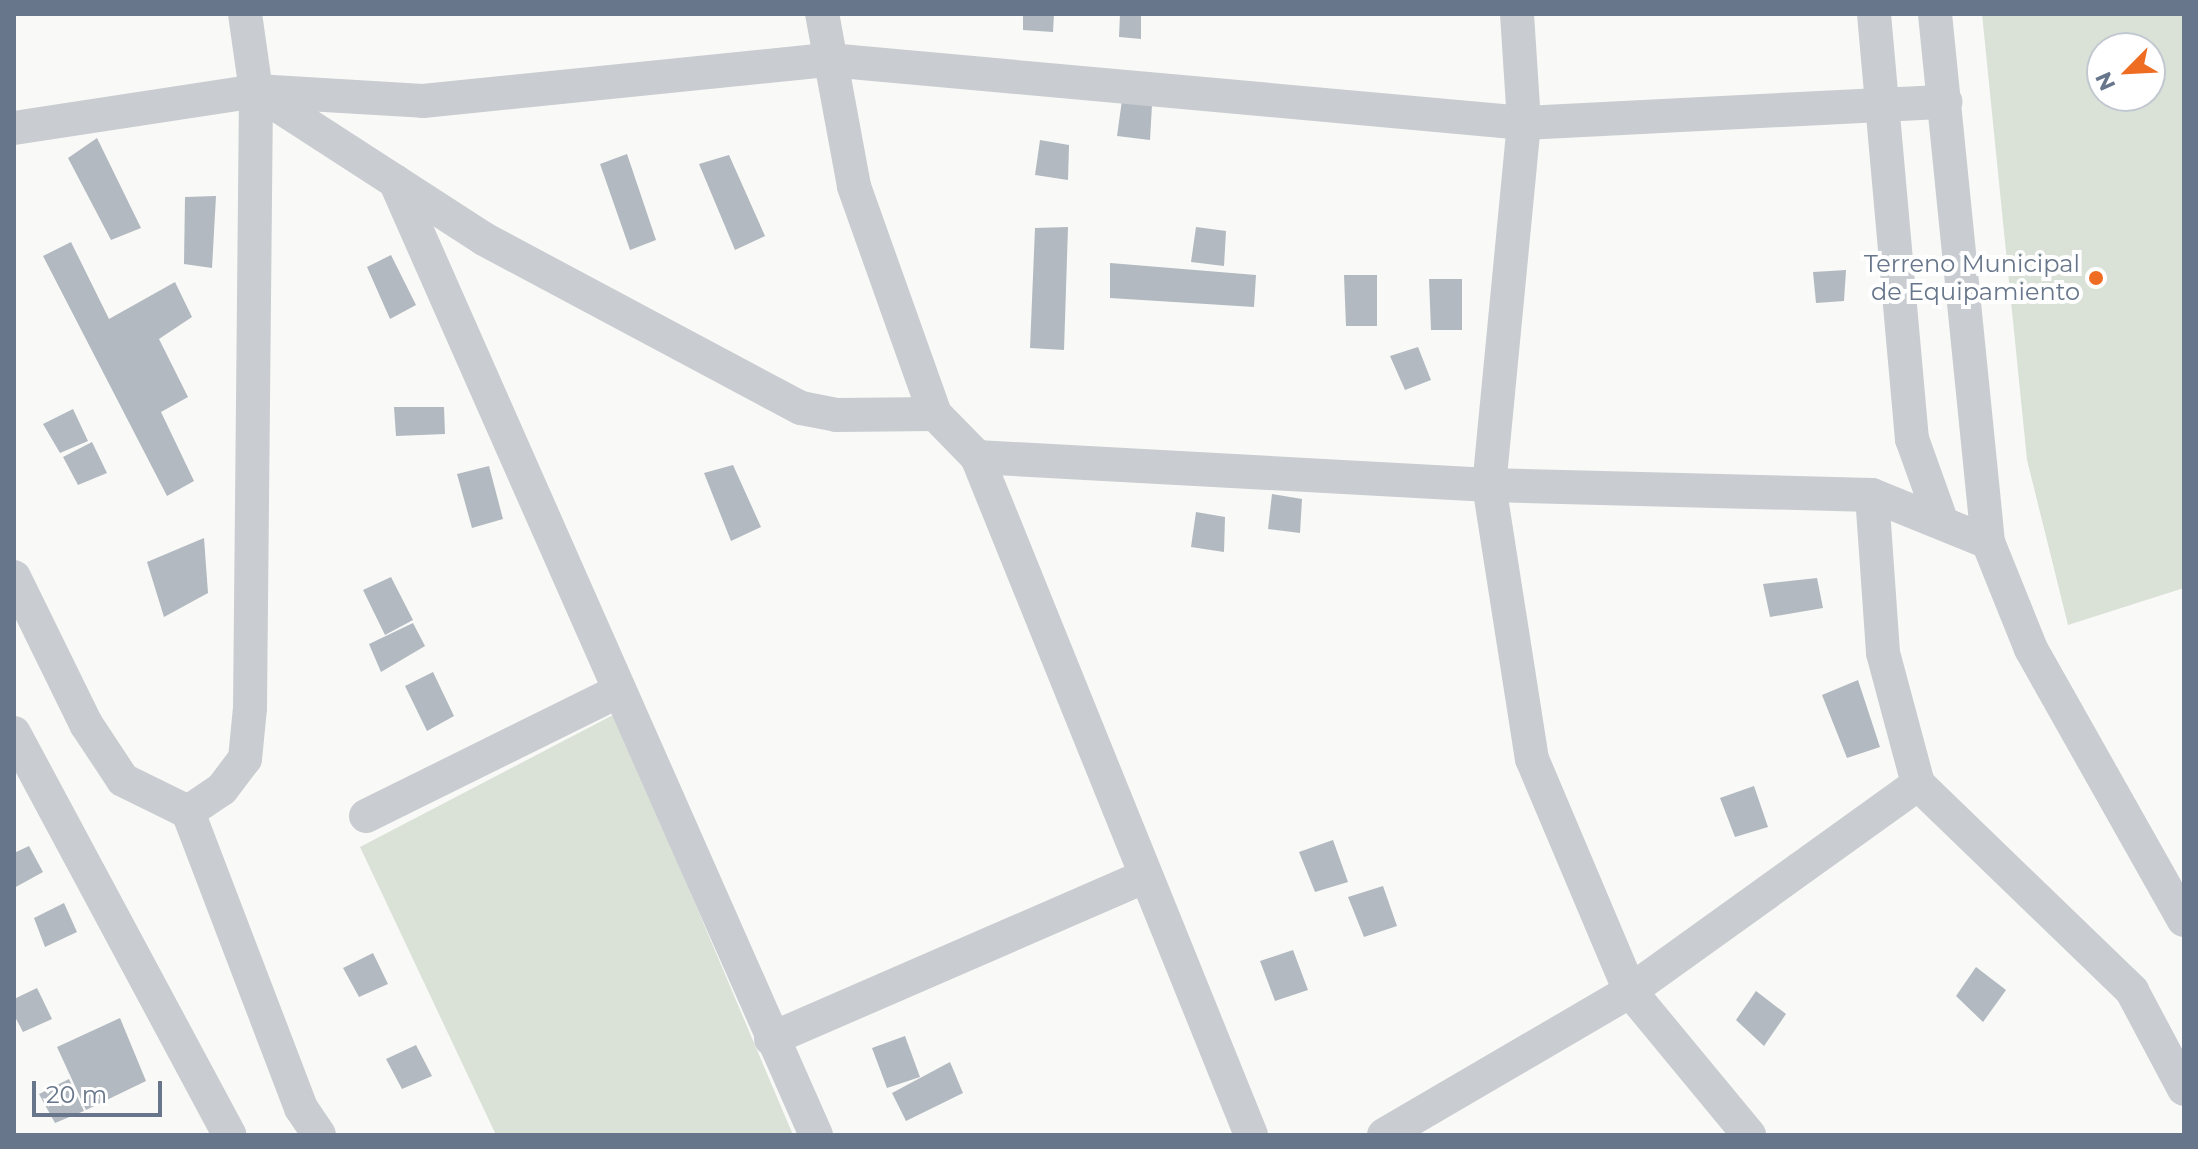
<!DOCTYPE html>
<html>
<head>
<meta charset="utf-8">
<style>
	body { margin:0 }
	#map { position:relative; width:2198px; height:1149px; overflow:hidden; background:#f9faf7; font-family:Montserrat,sans-serif }
	div>[style] { position:absolute }
	[style*='--x'] { left:calc(var(--x)*1px); top:calc(var(--y)*1px); width:calc(var(--w)*1px); rotate:calc(var(--a)*1deg) }
	.green>* { inset:0; background:#dae2d8 }
	.building>* { inset:0; background:#b2b9c0 }
	.minor>* { height:34px; margin:-17px; padding:0 17px; transform-origin:17px; border-radius:17px; background:#c9ccd0 }
	.dots>* { width:22px; height:22px; translate:-50% -50%; box-sizing:border-box; border:4px solid #fff; border-radius:50% }
	span { translate:-50% -50%; white-space:nowrap; text-align:center; line-height:1.15; -webkit-text-stroke:8px #fff; paint-order:stroke }
	.poi-label { font-size:24px; color:#67768a }
	.right { translate:-100% -50%; text-align:right }
	.frame { position:absolute; inset:0; border:16px solid #67768a; pointer-events:none }
	.north { position:absolute; left:2086px; top:32px; width:80px; height:80px; box-sizing:border-box; background:#fff; border:2px solid #c2c8d0; border-radius:50%; rotate:246deg; font-size:22px; font-weight:700; line-height:32px; text-align:center; color:#67768a }
	.north::after { content:''; display:block; margin:auto; width:28px; height:36px; background:#ee6d22; clip-path:polygon(50% 0,100% 100%,50% 72%,0 100%) }
	.scale { position:absolute; left:32px; top:1081px; width:130px; height:36px; box-sizing:border-box; border:4px solid #67768a; border-top:0; padding-left:10px; font-size:24px; line-height:28px; white-space:nowrap; color:#67768a; -webkit-text-stroke:6px #fff; paint-order:stroke }
</style>
</head>
<body>
<div id="map">
	<div class="green">
		<i style="clip-path:polygon(evenodd,1982px 14px,2184px 14px,2184px 588px,2068px 625px,2027px 460px,1982px 14px,2102px 48px,2150px 48px,2150px 96px,2102px 96px,2102px 48px)"></i>
		<i style="clip-path:polygon(615px 714px,793px 1135px,496px 1135px,360px 847px)"></i>
	</div>
	<div class="building">
		<i style="clip-path:polygon(1023px 14px,1054px 14px,1053px 32px,1023px 30px)"></i>
		<i style="clip-path:polygon(1120px 14px,1141px 14px,1141px 39px,1119px 37px)"></i>
		<i style="clip-path:polygon(1122px 100px,1152px 105px,1150px 140px,1117px 136px)"></i>
		<i style="clip-path:polygon(97px 138px,141px 228px,111px 240px,68px 158px)"></i>
		<i style="clip-path:polygon(1040px 140px,1069px 145px,1068px 180px,1035px 175px)"></i>
		<i style="clip-path:polygon(627px 154px,656px 240px,630px 250px,600px 164px)"></i>
		<i style="clip-path:polygon(729px 155px,765px 236px,735px 250px,699px 164px)"></i>
		<i style="clip-path:polygon(216px 196px,212px 268px,184px 264px,185px 197px)"></i>
		<i style="clip-path:polygon(1068px 227px,1064px 350px,1030px 348px,1035px 228px)"></i>
		<i style="clip-path:polygon(1196px 227px,1226px 231px,1224px 266px,1191px 262px)"></i>
		<i style="clip-path:polygon(71px 242px,109px 319px,175px 282px,192px 317px,159px 339px,188px 397px,161px 412px,194px 481px,167px 496px,43px 256px)"></i>
		<i style="clip-path:polygon(391px 255px,416px 305px,390px 319px,367px 267px)"></i>
		<i style="clip-path:polygon(1110px 263px,1256px 275px,1254px 307px,1110px 298px)"></i>
		<i style="clip-path:polygon(1846px 270px,1844px 301px,1816px 303px,1813px 272px)"></i>
		<i style="clip-path:polygon(1344px 275px,1377px 275px,1377px 326px,1346px 326px)"></i>
		<i style="clip-path:polygon(1429px 279px,1462px 279px,1462px 330px,1431px 330px)"></i>
		<i style="clip-path:polygon(1418px 347px,1431px 380px,1405px 390px,1390px 356px)"></i>
		<i style="clip-path:polygon(394px 407px,444px 407px,445px 434px,396px 436px)"></i>
		<i style="clip-path:polygon(73px 409px,88px 441px,60px 453px,43px 424px)"></i>
		<i style="clip-path:polygon(92px 442px,107px 473px,78px 485px,63px 457px)"></i>
		<i style="clip-path:polygon(733px 465px,761px 527px,731px 541px,704px 473px)"></i>
		<i style="clip-path:polygon(489px 466px,503px 519px,472px 528px,457px 474px)"></i>
		<i style="clip-path:polygon(1272px 494px,1302px 499px,1300px 533px,1268px 529px)"></i>
		<i style="clip-path:polygon(1196px 512px,1225px 517px,1224px 552px,1191px 547px)"></i>
		<i style="clip-path:polygon(204px 538px,208px 593px,164px 617px,147px 562px)"></i>
		<i style="clip-path:polygon(391px 577px,413px 620px,385px 635px,363px 590px)"></i>
		<i style="clip-path:polygon(1817px 578px,1823px 608px,1770px 617px,1763px 584px)"></i>
		<i style="clip-path:polygon(413px 623px,425px 646px,381px 672px,369px 644px)"></i>
		<i style="clip-path:polygon(433px 672px,454px 716px,427px 731px,405px 686px)"></i>
		<i style="clip-path:polygon(1858px 680px,1880px 747px,1847px 758px,1822px 695px)"></i>
		<i style="clip-path:polygon(1754px 786px,1768px 827px,1735px 837px,1720px 798px)"></i>
		<i style="clip-path:polygon(1333px 840px,1348px 882px,1315px 892px,1299px 852px)"></i>
		<i style="clip-path:polygon(29px 846px,43px 872px,14px 888px,14px 853px)"></i>
		<i style="clip-path:polygon(1383px 886px,1397px 926px,1364px 937px,1348px 897px)"></i>
		<i style="clip-path:polygon(64px 903px,77px 932px,45px 947px,34px 918px)"></i>
		<i style="clip-path:polygon(1293px 950px,1308px 990px,1275px 1001px,1260px 961px)"></i>
		<i style="clip-path:polygon(373px 953px,388px 984px,359px 997px,343px 968px)"></i>
		<i style="clip-path:polygon(1976px 967px,2006px 990px,1983px 1022px,1956px 996px)"></i>
		<i style="clip-path:polygon(37px 988px,52px 1019px,23px 1032px,14px 1015px,14px 999px)"></i>
		<i style="clip-path:polygon(1756px 991px,1786px 1014px,1764px 1046px,1736px 1020px)"></i>
		<i style="clip-path:polygon(120px 1018px,146px 1081px,86px 1110px,57px 1047px)"></i>
		<i style="clip-path:polygon(905px 1036px,920px 1077px,887px 1088px,872px 1048px)"></i>
		<i style="clip-path:polygon(416px 1045px,432px 1076px,402px 1089px,386px 1059px)"></i>
		<i style="clip-path:polygon(950px 1062px,963px 1093px,906px 1121px,892px 1093px)"></i>
		<i style="clip-path:polygon(69px 1079px,84px 1111px,55px 1123px,39px 1094px)"></i>
	</div>
	<div class="minor">
		<i style="--x:1517;--y:14;--w:109;--a:86.3"></i>
		<i style="--x:1524;--y:123;--w:364;--a:95.5"></i>
		<i style="--x:1489;--y:485;--w:277;--a:81.1"></i>
		<i style="--x:1532;--y:759;--w:252;--a:67.1"></i>
		<i style="--x:1630;--y:991;--w:187;--a:50.4"></i>
		<i style="--x:1874;--y:14;--w:427;--a:84.9"></i>
		<i style="--x:1912;--y:439;--w:89;--a:70.3"></i>
		<i style="--x:1935;--y:14;--w:531;--a:84.27"></i>
		<i style="--x:1988;--y:542;--w:115;--a:68.1"></i>
		<i style="--x:2031;--y:649;--w:311;--a:60.6"></i>
		<i style="--x:260;--y:94;--w:267;--a:32.9"></i>
		<i style="--x:484;--y:239;--w:359;--a:28.1"></i>
		<i style="--x:801;--y:408;--w:36;--a:11"></i>
		<i style="--x:836;--y:415;--w:99;--a:-0.6"></i>
		<i style="--x:935;--y:414;--w:242;--a:-109.6"></i>
		<i style="--x:854;--y:186;--w:175;--a:-100.5"></i>
		<i style="--x:14;--y:128;--w:245;--a:-8.7"></i>
		<i style="--x:256;--y:91;--w:167;--a:3.4"></i>
		<i style="--x:423;--y:101;--w:408;--a:-5.8"></i>
		<i style="--x:829;--y:60;--w:698;--a:5.18"></i>
		<i style="--x:1524;--y:123;--w:422;--a:-2.9"></i>
		<i style="--x:395;--y:181;--w:1043;--a:66.19"></i>
		<i style="--x:935;--y:414;--w:60;--a:45.7"></i>
		<i style="--x:977;--y:457;--w:731;--a:67.99"></i>
		<i style="--x:977;--y:457;--w:513;--a:3.13"></i>
		<i style="--x:1489;--y:485;--w:383;--a:1.5"></i>
		<i style="--x:1872;--y:495;--w:125;--a:22.1"></i>
		<i style="--x:1872;--y:495;--w:158;--a:86"></i>
		<i style="--x:1883;--y:653;--w:136;--a:75"></i>
		<i style="--x:1918;--y:784;--w:298;--a:44"></i>
		<i style="--x:2132;--y:991;--w:111;--a:62"></i>
		<i style="--x:14;--y:577;--w:164;--a:63.9"></i>
		<i style="--x:86;--y:724;--w:67;--a:56.5"></i>
		<i style="--x:123;--y:780;--w:72;--a:26.2"></i>
		<i style="--x:188;--y:812;--w:41;--a:-34.1"></i>
		<i style="--x:222;--y:789;--w:38;--a:-53"></i>
		<i style="--x:245;--y:759;--w:51;--a:-84.4"></i>
		<i style="--x:250;--y:708;--w:617;--a:-89.44"></i>
		<i style="--x:256;--y:91;--w:78;--a:-98.1"></i>
		<i style="--x:14;--y:733;--w:456;--a:61.8"></i>
		<i style="--x:188;--y:812;--w:317;--a:69.1"></i>
		<i style="--x:301;--y:1108;--w:32;--a:56"></i>
		<i style="--x:366;--y:816;--w:282;--a:-26.3"></i>
		<i style="--x:771;--y:1039;--w:409;--a:-23.5"></i>
		<i style="--x:1384;--y:1135;--w:285;--a:-30.3"></i>
		<i style="--x:1630;--y:991;--w:355;--a:-35.7"></i>
	</div>
	<div class="dots">
		<i style="left:2096px;top:278px;background:#ee6d22"></i>
	</div>
	<div class="poi-label">
		<span class="right" style="left:2080px;top:278px">Terreno Municipal<br>de Equipamiento</span>
	</div>
	<div class="frame"></div>
	<div class="north">N</div>
	<div class="scale">20 m</div>
</div>
</body>
</html>
